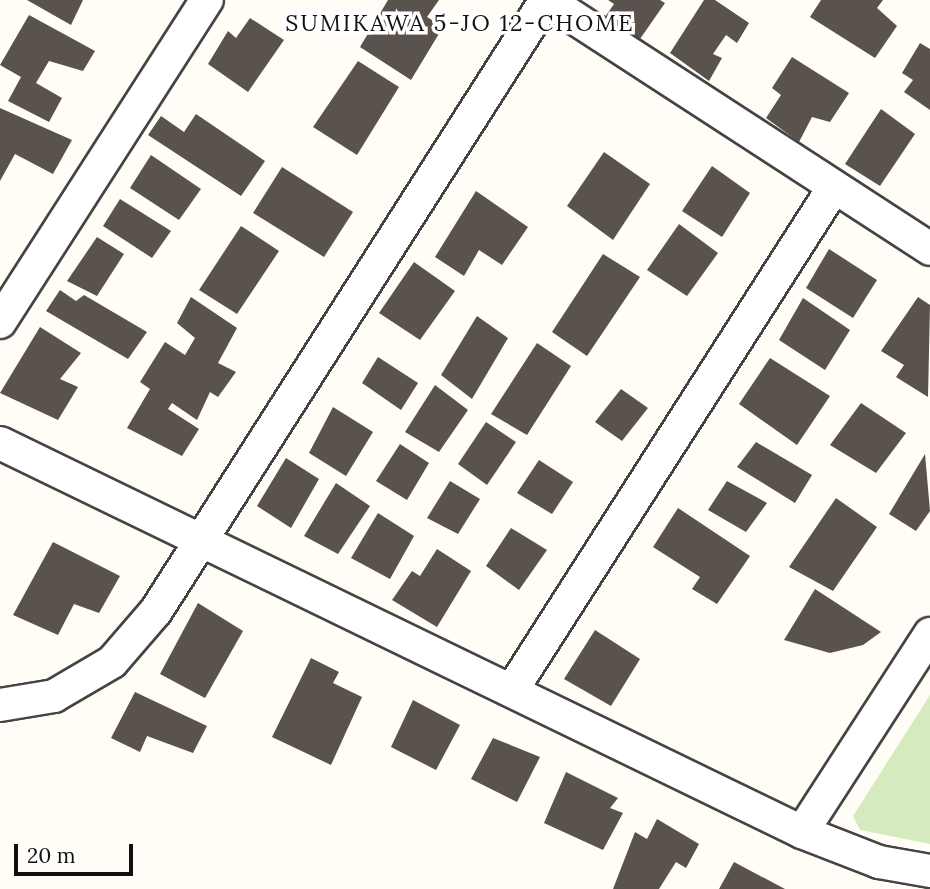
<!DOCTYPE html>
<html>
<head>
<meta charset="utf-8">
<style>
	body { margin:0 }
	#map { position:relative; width:930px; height:889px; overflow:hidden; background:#fffdf5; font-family:Lora,serif }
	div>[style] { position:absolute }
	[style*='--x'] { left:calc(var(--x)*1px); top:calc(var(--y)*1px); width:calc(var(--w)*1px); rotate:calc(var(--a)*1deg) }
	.green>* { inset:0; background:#d5ebbd }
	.building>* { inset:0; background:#5a524d }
	.roads { filter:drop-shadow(2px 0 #444) drop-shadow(-2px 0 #444) drop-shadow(0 2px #444) drop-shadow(0 -2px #444) }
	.street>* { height:32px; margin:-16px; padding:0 16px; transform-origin:16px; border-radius:16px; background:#fff }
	span { translate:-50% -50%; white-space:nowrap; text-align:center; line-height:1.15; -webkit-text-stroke:7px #fff; paint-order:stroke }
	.neighbourhood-label { font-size:23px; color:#111; letter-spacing:2px }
	.scale { position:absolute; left:14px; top:844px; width:119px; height:32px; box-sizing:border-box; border:4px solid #111; border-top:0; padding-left:9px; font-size:21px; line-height:24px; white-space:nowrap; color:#111; -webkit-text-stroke:5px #fff; paint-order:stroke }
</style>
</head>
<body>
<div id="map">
	<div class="green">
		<i style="clip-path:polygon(930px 695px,930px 844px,860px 830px,853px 816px)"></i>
	</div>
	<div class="building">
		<i style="clip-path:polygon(27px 0,83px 0,71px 25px)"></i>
		<i style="clip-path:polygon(388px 0,439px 0,427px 17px,443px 27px,411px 80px,360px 47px)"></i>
		<i style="clip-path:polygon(608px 0,660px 0,665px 3px,640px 39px,605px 17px,614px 4px)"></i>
		<i style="clip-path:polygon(704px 0,715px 0,749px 23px,737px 43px,726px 35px,713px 54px,722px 58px,709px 81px,670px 53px)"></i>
		<i style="clip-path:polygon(821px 0,883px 0,877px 8px,897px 26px,875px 58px,810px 17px)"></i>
		<i style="clip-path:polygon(29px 15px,95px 51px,83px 71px,49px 61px,36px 83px,62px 98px,49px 122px,8px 101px,21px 77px,0 65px)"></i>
		<i style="clip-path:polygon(250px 18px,284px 40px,248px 92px,208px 64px,228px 31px,236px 38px)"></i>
		<i style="clip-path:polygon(920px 43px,930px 49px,930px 110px,904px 92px,913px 80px,902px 73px)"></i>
		<i style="clip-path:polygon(792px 57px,849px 93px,830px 122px,812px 117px,799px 142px,766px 118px,781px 95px,772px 88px)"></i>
		<i style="clip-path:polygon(358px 61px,399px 87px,357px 155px,313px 127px)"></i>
		<i style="clip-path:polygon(0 108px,72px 140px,53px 174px,15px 154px,0 181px)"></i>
		<i style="clip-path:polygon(881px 109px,915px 134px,880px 186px,845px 164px)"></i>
		<i style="clip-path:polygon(196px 114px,265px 161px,241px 196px,148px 135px,161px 116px,184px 132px)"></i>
		<i style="clip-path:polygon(604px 152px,650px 184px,613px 240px,567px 206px)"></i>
		<i style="clip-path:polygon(151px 155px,201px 189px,179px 220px,130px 188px)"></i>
		<i style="clip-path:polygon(712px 166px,750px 193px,722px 237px,682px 211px)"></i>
		<i style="clip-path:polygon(282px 167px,353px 212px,324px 257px,253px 213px)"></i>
		<i style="clip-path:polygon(476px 191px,528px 227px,502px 265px,479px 250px,464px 276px,435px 257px)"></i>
		<i style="clip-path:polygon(120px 199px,171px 231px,152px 258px,103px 226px)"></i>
		<i style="clip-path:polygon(679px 224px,718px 253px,687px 296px,647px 270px)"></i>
		<i style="clip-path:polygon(241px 226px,279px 251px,237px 314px,199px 290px)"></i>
		<i style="clip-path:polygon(97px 237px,124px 254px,97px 296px,67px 281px)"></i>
		<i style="clip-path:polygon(829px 249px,877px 280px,853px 318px,806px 288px)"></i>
		<i style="clip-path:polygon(603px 254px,640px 277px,587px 356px,552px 332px)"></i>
		<i style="clip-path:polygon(414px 262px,455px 291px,420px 340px,379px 313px)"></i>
		<i style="clip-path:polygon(60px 290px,76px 301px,84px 295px,147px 332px,128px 359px,46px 311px)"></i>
		<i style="clip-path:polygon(191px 297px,237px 328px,218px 363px,236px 372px,218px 397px,210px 392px,197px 420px,172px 403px,168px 409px,199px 429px,182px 456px,127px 428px,150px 389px,140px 382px,165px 342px,185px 355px,195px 338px,177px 323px)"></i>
		<i style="clip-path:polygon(918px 297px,930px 305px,928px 397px,896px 377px,904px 365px,881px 351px)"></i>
		<i style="clip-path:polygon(803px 298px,850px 330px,825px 370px,779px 340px)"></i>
		<i style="clip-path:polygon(477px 316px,508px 338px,472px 399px,441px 375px)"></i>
		<i style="clip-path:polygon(40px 327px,81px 353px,60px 379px,78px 387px,58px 420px,0 393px)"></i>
		<i style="clip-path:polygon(537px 343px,571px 366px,527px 435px,491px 414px)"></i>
		<i style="clip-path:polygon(378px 357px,418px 383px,401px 410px,362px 383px)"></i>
		<i style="clip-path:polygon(770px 358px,830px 396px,797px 445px,739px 404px)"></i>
		<i style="clip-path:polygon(435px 385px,468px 410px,439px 452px,405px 432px)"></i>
		<i style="clip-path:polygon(621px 389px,648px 408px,622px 441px,595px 422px)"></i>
		<i style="clip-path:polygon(861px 403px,906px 433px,876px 473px,830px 445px)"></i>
		<i style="clip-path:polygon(333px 407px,373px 432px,346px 476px,309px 453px)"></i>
		<i style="clip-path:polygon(486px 422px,516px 442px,487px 485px,458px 464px)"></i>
		<i style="clip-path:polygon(756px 442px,812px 475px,795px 503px,737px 467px)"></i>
		<i style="clip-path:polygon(400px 444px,429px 463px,407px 500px,376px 481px)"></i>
		<i style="clip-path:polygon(925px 454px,930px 511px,916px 531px,889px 514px)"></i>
		<i style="clip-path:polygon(286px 458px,319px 479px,291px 528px,257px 506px)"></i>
		<i style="clip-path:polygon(539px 460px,573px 482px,552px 514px,517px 493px)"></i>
		<i style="clip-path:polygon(450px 481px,480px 499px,458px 534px,427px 518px)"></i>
		<i style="clip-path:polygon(727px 481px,767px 503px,746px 532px,708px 510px)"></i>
		<i style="clip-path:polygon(336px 483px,370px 506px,338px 554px,304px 536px)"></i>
		<i style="clip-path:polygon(836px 498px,877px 527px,833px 591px,789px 567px)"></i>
		<i style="clip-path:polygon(678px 508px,750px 556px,717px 604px,692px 589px,700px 577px,653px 547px)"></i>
		<i style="clip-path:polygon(378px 513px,414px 536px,390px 579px,351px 558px)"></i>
		<i style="clip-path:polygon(511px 528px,547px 550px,519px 590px,486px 566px)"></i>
		<i style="clip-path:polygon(53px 542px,120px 576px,99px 613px,74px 604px,58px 635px,13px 615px)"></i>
		<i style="clip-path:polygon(437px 549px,471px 571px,437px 627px,392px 600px,412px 571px,420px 576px)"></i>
		<i style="clip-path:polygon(815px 589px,881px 632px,863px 645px,830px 653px,784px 640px)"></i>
		<i style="clip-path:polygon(198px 603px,243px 631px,205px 698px,160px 674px)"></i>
		<i style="clip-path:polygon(595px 630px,640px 659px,611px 706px,564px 679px)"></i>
		<i style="clip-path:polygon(311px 658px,339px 672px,333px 683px,362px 697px,331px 765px,272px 737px)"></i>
		<i style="clip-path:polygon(135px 692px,207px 726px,193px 753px,147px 736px,140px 752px,111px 738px)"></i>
		<i style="clip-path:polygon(413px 700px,460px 725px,436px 770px,391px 747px)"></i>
		<i style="clip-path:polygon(493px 738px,540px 757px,517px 802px,471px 779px)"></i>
		<i style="clip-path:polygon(566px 772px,618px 798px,610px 808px,623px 813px,603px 850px,544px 823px)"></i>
		<i style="clip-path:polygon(657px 819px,699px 844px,686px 868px,676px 862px,659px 889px,613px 889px,635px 832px,647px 839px)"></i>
		<i style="clip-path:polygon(734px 862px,785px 889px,719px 889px)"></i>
	</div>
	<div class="roads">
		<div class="street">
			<i style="--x:547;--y:0;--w:457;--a:33"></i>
			<i style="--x:0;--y:322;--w:383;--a:-57.3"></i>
			<i style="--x:0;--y:443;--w:891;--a:25.88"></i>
			<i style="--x:802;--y:832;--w:83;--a:21.3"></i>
			<i style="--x:879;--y:862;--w:52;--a:10"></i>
			<i style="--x:512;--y:690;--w:597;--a:-57.37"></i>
			<i style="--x:0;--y:705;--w:55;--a:-9.5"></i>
			<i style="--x:54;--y:696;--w:67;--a:-30.4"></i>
			<i style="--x:112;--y:662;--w:67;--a:-49.2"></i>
			<i style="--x:156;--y:611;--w:725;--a:-57.45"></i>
			<i style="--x:802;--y:832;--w:236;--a:-57.1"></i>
		</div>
	</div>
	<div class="neighbourhood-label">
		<span style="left:460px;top:23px">SUMIKAWA 5-JO 12-CHOME</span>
	</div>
	<div class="scale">20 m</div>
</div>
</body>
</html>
